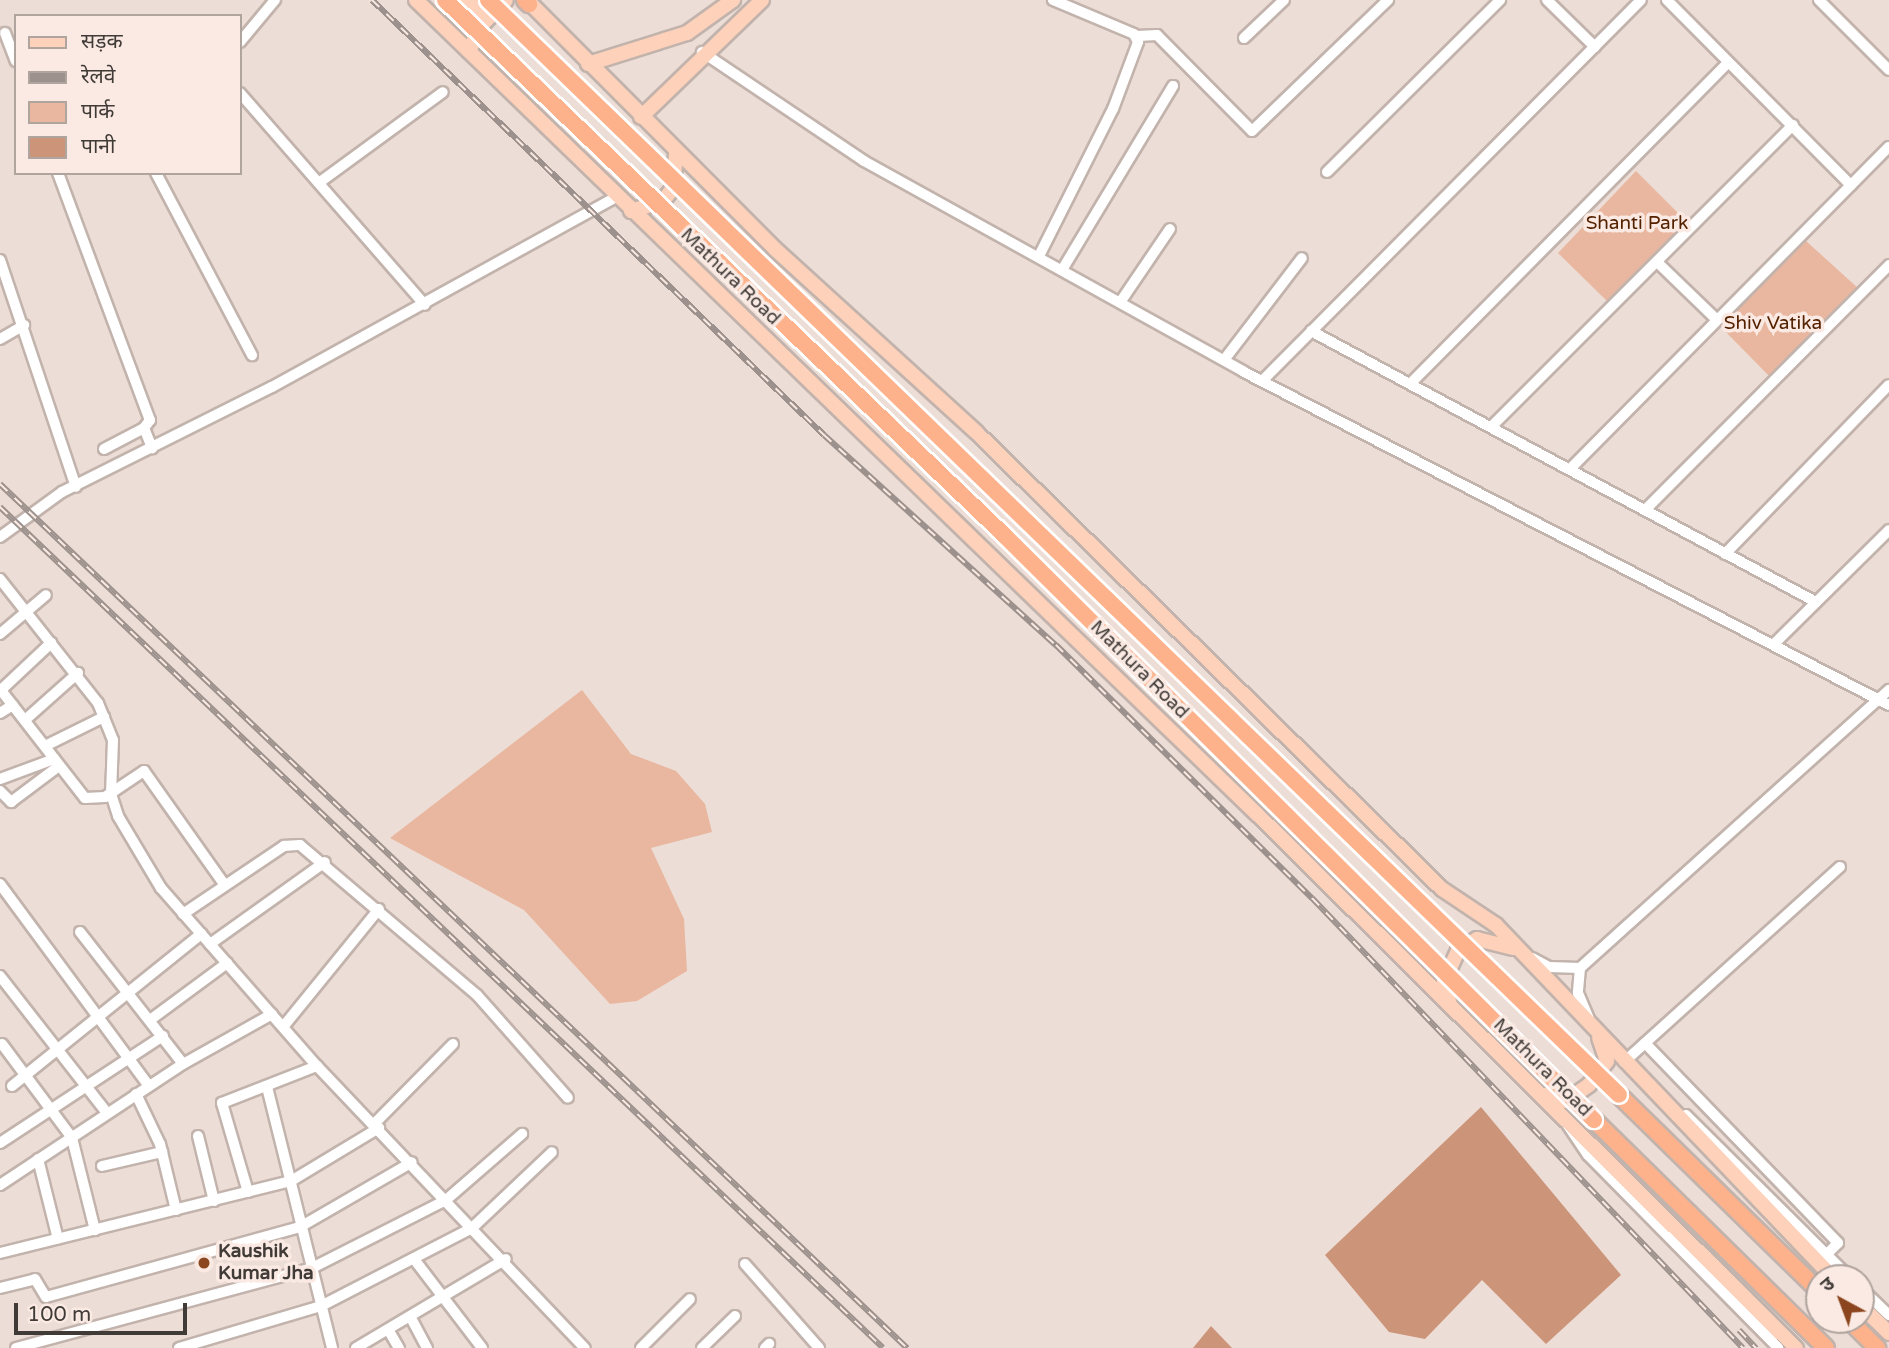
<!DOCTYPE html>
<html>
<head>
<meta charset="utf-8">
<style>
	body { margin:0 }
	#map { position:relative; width:1889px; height:1348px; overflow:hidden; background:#ecddd6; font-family:"Varela Round","Noto Sans Devanagari",sans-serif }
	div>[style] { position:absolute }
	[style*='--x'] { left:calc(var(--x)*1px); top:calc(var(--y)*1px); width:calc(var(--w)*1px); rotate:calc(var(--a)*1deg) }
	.green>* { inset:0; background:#e9b79f }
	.water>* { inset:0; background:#cc9478 }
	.roads { filter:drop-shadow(2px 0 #c2b3ac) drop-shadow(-2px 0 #c2b3ac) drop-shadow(0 2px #c2b3ac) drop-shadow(0 -2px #c2b3ac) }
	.minor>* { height:10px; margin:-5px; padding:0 5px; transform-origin:5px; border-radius:5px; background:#fff }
	.major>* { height:14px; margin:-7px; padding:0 7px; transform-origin:7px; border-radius:7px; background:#fed1ba }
	.highway>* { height:16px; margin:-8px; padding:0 8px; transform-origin:8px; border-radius:8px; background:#feb28c }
	.rail>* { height:6px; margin-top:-3px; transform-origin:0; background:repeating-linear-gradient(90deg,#faeae3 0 10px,#9c918c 0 20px); box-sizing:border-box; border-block:2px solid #9c918c }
	.bridges { filter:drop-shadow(2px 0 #fff) drop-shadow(-2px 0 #fff) drop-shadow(0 2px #fff) drop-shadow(0 -2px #fff) }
	.highway-bridge>* { height:16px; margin:-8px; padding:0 8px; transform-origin:8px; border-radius:8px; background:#feb28c }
	.dots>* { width:19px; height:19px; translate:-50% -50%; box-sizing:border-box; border:4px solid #faeae3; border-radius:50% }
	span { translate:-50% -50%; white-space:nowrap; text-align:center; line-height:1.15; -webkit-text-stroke:7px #faeae3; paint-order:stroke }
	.park-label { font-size:19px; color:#552201 }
	.street-label { font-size:19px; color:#413b38 }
	.poi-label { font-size:19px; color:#413b38; font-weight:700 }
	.left { translate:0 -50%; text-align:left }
	.legend { position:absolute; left:14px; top:14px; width:228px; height:161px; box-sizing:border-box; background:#faeae3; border:2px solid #b0a49f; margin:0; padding:9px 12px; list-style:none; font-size:21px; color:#413b38 }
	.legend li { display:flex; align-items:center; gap:14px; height:35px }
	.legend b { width:35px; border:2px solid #b0a49f }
	.north { position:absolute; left:1805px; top:1264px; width:70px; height:70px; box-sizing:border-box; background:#faeae3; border:2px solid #b0a49f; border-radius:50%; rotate:319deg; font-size:19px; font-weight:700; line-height:28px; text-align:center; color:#413b38 }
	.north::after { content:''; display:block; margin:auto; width:24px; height:32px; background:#8c461f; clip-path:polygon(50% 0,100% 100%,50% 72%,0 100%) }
	.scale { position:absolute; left:14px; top:1303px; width:173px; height:32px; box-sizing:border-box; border:4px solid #413b38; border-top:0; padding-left:9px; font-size:21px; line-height:24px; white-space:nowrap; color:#413b38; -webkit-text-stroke:5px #faeae3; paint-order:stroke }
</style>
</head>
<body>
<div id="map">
	<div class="green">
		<i style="clip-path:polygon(1636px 171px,1689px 224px,1609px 303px,1558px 253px)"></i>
		<i style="clip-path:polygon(1806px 241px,1859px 289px,1771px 378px,1720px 326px)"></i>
		<i style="clip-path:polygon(582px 690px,631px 754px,676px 771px,705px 804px,712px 832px,651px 848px,684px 919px,687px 971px,637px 1001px,610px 1004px,524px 910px,390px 838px)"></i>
	</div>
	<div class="water">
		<i style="clip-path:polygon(1481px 1107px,1621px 1275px,1546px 1344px,1482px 1280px,1425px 1339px,1389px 1332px,1325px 1255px)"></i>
		<i style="clip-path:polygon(1211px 1326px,1232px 1348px,1193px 1348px)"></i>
	</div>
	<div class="roads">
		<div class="minor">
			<i style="--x:1547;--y:0;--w:67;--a:44.4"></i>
			<i style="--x:1667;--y:0;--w:261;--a:45.2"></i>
			<i style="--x:1819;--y:0;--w:99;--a:45"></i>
			<i style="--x:5;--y:33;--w:30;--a:69"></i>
			<i style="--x:1137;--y:36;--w:20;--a:-3"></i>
			<i style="--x:1157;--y:35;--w:135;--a:45.3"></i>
			<i style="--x:1252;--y:131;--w:189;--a:-43.9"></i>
			<i style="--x:1244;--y:38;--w:55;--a:-43.5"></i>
			<i style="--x:240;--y:42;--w:55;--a:-50.2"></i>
			<i style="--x:702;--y:52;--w:195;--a:33.9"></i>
			<i style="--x:864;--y:161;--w:435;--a:29"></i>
			<i style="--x:1244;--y:372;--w:726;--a:27.31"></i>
			<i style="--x:240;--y:93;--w:281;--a:48.9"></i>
			<i style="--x:1327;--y:172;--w:244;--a:-44.8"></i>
			<i style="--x:58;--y:173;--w:264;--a:69.6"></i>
			<i style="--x:150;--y:420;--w:10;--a:127"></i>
			<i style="--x:144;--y:428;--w:22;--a:68"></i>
			<i style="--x:156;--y:173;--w:206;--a:62.2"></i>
			<i style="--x:320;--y:182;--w:152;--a:-36.2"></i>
			<i style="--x:1039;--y:256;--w:165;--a:-63.3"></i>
			<i style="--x:1113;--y:109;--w:72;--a:-69.5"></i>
			<i style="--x:1138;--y:42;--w:9;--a:-117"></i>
			<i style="--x:1134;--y:34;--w:88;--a:-157.2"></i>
			<i style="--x:0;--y:260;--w:239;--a:71.5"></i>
			<i style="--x:1657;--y:262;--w:83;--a:44"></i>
			<i style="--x:1062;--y:270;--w:215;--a:-58.9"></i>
			<i style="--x:1121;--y:301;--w:87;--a:-55.8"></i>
			<i style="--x:1311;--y:331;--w:573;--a:28.22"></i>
			<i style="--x:0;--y:339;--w:28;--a:-30"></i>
			<i style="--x:1224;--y:360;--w:128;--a:-52.6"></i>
			<i style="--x:1262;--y:381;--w:537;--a:-45.15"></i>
			<i style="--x:1410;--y:384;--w:452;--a:-45.3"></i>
			<i style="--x:1491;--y:427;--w:427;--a:-45"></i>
			<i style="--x:104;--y:449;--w:45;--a:-27.7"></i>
			<i style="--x:1570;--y:469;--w:453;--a:-45.3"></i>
			<i style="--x:1645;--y:510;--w:346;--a:-45.1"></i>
			<i style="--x:0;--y:537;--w:77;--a:-36"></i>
			<i style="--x:62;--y:492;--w:235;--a:-26.6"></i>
			<i style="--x:272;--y:387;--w:393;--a:-28.9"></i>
			<i style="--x:1725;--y:554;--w:235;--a:-45.9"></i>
			<i style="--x:0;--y:579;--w:158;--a:51.7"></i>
			<i style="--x:98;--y:703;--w:40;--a:68"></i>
			<i style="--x:113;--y:740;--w:54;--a:92.1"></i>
			<i style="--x:111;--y:794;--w:23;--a:72"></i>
			<i style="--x:118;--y:816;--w:84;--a:59.2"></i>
			<i style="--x:161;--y:888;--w:237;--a:48.8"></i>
			<i style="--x:317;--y:1066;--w:389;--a:46.5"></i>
			<i style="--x:0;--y:634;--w:60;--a:-40.3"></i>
			<i style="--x:1776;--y:642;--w:159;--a:-44.7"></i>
			<i style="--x:0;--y:689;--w:138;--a:52.1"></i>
			<i style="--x:85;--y:798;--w:20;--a:-3"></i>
			<i style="--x:105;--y:797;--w:47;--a:-33.7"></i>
			<i style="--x:144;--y:771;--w:138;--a:54.7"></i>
			<i style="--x:1;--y:690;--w:69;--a:-43.2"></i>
			<i style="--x:0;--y:713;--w:15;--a:-32"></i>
			<i style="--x:25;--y:720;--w:71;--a:-41.6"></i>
			<i style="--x:45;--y:746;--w:66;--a:-26.2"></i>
			<i style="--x:0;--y:779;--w:58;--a:-20.3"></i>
			<i style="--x:0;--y:791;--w:16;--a:45"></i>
			<i style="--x:11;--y:802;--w:60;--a:-36.9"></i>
			<i style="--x:0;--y:884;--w:251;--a:53.6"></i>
			<i style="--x:183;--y:914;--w:122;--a:-34"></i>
			<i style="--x:284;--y:846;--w:16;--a:-4"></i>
			<i style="--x:300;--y:845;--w:232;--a:40.3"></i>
			<i style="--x:477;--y:995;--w:137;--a:48.5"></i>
			<i style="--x:80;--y:932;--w:167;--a:52"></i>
			<i style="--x:210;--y:944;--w:141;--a:-35.5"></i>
			<i style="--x:1532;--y:958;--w:19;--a:28"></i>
			<i style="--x:1549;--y:967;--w:31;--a:2"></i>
			<i style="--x:1580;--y:968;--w:416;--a:-42"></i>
			<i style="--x:1580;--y:968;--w:25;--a:95"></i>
			<i style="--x:1578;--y:993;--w:28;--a:67"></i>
			<i style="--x:0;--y:976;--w:174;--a:52"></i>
			<i style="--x:150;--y:1020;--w:96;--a:-36.5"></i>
			<i style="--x:283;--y:1027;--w:152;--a:-50.9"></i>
			<i style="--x:1645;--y:1043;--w:278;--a:46"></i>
			<i style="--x:1838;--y:1243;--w:17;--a:135"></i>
			<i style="--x:2;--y:1044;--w:117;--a:53.3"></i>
			<i style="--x:72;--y:1138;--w:95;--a:76"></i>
			<i style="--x:1624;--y:1062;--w:291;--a:-42.1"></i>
			<i style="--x:12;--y:1086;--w:243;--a:-38.8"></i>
			<i style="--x:267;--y:1087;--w:269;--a:76"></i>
			<i style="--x:136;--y:1094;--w:55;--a:64.4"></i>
			<i style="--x:160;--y:1144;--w:68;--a:76.4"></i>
			<i style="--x:1686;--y:1115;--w:231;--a:44.8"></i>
			<i style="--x:375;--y:1123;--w:111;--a:-45.4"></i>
			<i style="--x:1567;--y:1124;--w:37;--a:56"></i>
			<i style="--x:1588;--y:1155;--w:271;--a:45.4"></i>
			<i style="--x:198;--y:1136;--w:67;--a:76.2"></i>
			<i style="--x:0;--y:1143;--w:195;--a:-33.3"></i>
			<i style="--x:38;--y:1159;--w:82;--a:76"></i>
			<i style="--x:102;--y:1166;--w:62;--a:-13.1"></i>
			<i style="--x:0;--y:1185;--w:219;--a:-33.5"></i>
			<i style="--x:183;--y:1064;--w:102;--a:-29.3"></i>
			<i style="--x:248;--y:1192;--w:93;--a:-106.3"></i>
			<i style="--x:222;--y:1103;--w:102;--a:-21.3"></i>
			<i style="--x:0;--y:1253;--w:300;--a:-13.9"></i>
			<i style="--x:291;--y:1181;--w:103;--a:-31.1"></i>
			<i style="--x:414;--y:1259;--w:112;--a:52.6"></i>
			<i style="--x:745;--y:1264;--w:112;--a:48.6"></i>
			<i style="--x:0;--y:1288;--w:36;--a:-14"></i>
			<i style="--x:35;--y:1279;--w:21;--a:59"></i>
			<i style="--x:46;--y:1297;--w:263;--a:-15.4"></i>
			<i style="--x:300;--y:1227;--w:129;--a:-30.1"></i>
			<i style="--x:1861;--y:1288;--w:39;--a:44"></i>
			<i style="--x:411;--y:1318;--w:34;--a:62"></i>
			<i style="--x:389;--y:1331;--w:20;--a:60"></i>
			<i style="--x:16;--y:1348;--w:307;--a:-15.1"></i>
			<i style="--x:312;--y:1268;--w:150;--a:-26.9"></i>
			<i style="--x:446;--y:1200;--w:101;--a:-41"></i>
			<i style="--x:179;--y:1348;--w:148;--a:-16.5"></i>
			<i style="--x:321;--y:1306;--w:170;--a:-27.3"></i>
			<i style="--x:472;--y:1228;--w:110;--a:-43.5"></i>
			<i style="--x:356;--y:1348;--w:174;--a:-30.7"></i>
			<i style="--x:641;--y:1348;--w:69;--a:-45"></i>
			<i style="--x:702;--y:1348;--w:46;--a:-44.1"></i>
			<i style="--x:765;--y:1348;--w:6;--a:-45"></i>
		</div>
		<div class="major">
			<i style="--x:416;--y:0;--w:1172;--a:44.07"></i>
			<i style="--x:1258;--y:815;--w:757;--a:44.73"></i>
			<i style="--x:468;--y:0;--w:25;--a:40"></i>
			<i style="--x:527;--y:0;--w:351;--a:45.1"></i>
			<i style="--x:775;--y:249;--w:273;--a:42.3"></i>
			<i style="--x:977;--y:433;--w:651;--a:44.44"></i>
			<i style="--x:1442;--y:889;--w:65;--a:33.7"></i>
			<i style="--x:1496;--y:925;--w:488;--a:46.3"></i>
			<i style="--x:469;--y:51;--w:26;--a:-65"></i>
			<i style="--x:480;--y:27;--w:37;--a:-46"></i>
			<i style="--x:588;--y:64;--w:104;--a:-17.4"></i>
			<i style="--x:687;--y:33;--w:57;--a:-35.7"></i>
			<i style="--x:641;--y:117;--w:168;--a:-44"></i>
			<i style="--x:631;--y:211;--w:34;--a:-17"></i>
			<i style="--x:663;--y:201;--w:16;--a:-52"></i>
			<i style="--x:673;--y:188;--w:37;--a:-85"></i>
			<i style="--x:1450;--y:1005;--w:24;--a:-105"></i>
			<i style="--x:1444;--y:982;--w:35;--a:-66"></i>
			<i style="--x:1458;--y:950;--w:22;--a:-30"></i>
			<i style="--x:1477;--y:939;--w:37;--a:14"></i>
			<i style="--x:1545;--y:1095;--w:22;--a:16"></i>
			<i style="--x:1566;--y:1101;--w:28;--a:-35"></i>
			<i style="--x:1589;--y:1085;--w:30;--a:-53"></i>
			<i style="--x:1607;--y:1061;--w:24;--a:-109"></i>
			<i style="--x:1861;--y:1306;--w:39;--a:44"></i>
		</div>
		<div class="highway">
			<i style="--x:525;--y:0;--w:6;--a:45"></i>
			<i style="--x:1619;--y:1095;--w:280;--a:44.4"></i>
			<i style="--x:1594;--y:1120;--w:325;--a:44.5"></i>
			<i style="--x:1849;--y:1320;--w:40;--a:45"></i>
		</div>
	</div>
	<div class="rail">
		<i style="--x:372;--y:0;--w:627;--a:43.9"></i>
		<i style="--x:824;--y:435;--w:313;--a:42.2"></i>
		<i style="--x:1056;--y:645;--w:360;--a:44.7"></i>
		<i style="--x:1312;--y:898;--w:623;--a:46.24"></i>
		<i style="--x:0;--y:484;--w:1253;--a:43.61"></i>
		<i style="--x:0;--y:507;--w:1219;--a:43.6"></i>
		<i style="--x:1739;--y:1330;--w:25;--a:47"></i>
	</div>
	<div class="bridges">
		<div class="highway-bridge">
			<i style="--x:445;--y:0;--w:774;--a:43.74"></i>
			<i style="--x:1004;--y:535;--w:831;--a:44.76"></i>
			<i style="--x:488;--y:0;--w:1574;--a:44.07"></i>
		</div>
	</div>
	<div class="dots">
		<i style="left:204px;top:1263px;background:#8c461f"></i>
	</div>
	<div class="park-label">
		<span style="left:1637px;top:224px">Shanti Park</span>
		<span style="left:1773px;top:324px">Shiv Vatika</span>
	</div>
	<div class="street-label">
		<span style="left:730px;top:277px;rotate:44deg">Mathura Road</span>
		<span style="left:1139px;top:670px;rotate:45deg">Mathura Road</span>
		<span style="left:1542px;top:1068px;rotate:45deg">Mathura Road</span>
	</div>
	<div class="poi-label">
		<span class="left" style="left:218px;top:1263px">Kaushik<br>Kumar Jha</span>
	</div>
	<ul class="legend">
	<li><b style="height:9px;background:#fed1ba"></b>सड़क</li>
	<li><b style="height:9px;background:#9c918c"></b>रेलवे</li>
	<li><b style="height:19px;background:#e9b79f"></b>पार्क</li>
	<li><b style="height:19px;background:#cc9478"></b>पानी</li>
	</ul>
	<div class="north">उ</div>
	<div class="scale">100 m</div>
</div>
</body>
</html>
